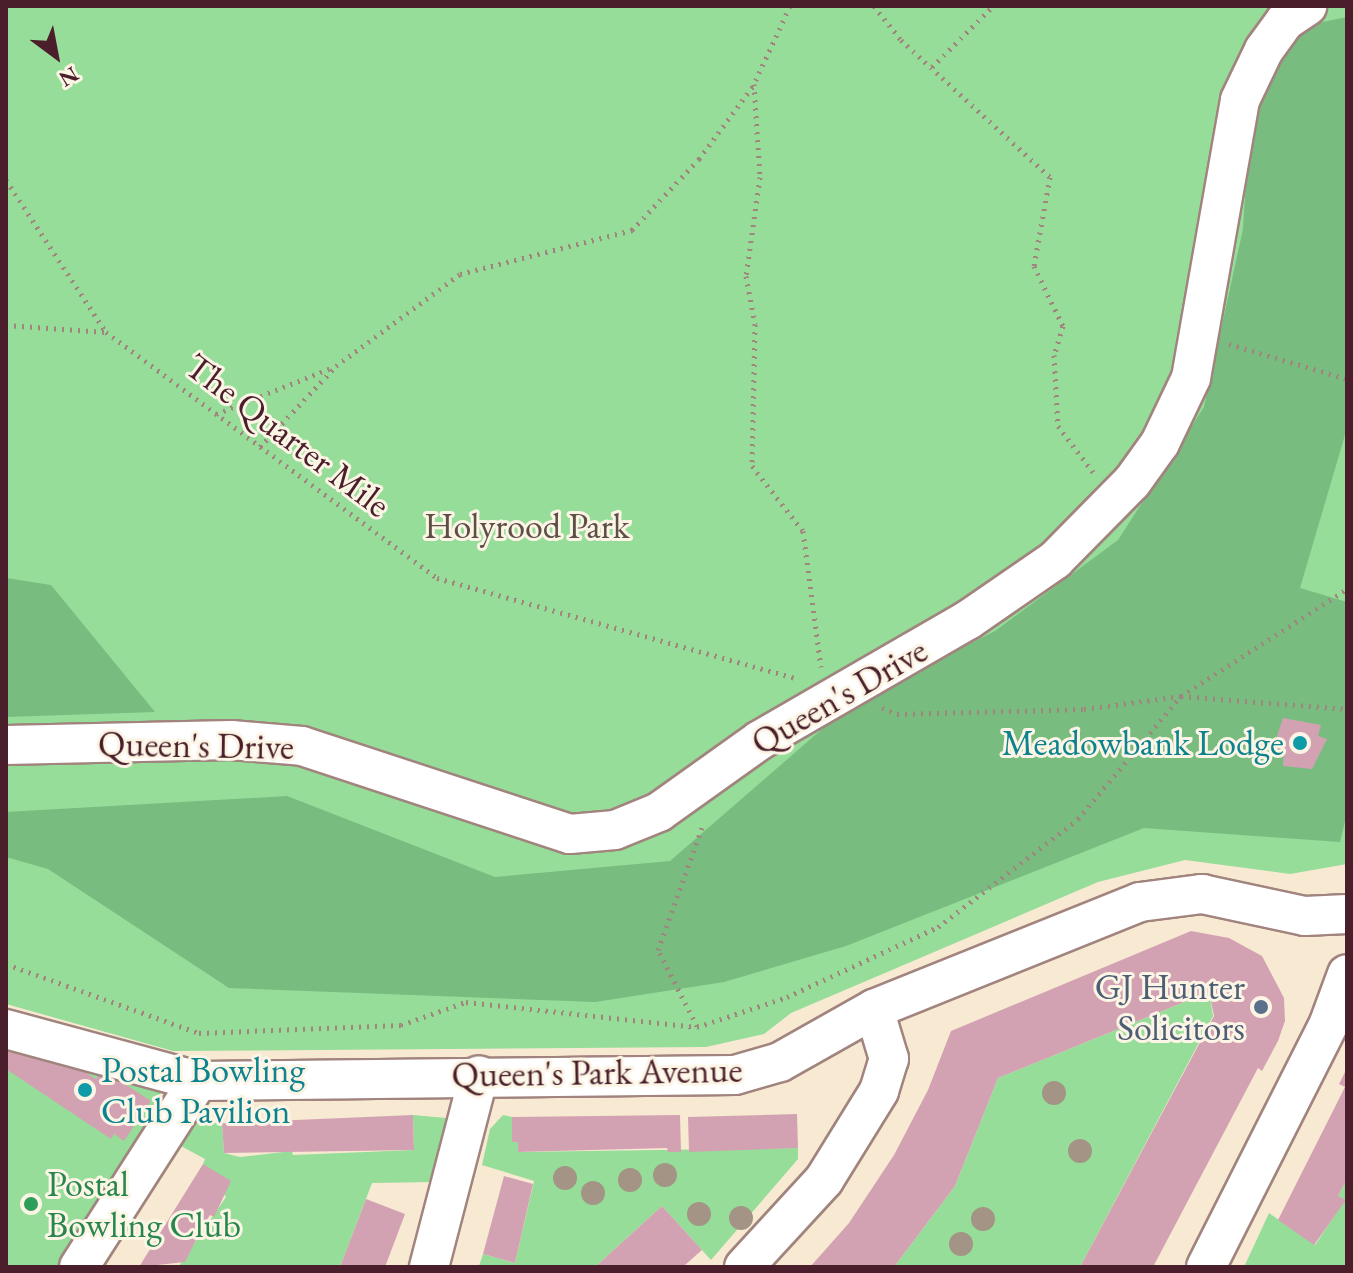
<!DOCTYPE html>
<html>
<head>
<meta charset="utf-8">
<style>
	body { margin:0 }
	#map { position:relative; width:1353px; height:1273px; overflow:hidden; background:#f8e9d2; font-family:"EB Garamond",serif }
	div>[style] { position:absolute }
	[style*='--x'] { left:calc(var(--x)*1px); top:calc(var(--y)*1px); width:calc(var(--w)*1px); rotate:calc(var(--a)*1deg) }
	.green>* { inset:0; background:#95dd98 }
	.forest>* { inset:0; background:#78bc80 }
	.building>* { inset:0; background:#d3a2b2 }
	.path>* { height:5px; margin-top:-2.5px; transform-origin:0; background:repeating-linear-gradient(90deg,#a1847e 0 2px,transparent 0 8px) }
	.roads { filter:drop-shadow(2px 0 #a1847e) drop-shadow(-2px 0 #a1847e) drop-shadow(0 2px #a1847e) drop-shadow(0 -2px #a1847e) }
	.minor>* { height:38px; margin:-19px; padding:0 19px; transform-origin:19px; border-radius:19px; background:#fff }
	.trees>* { width:24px; height:24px; margin:-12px; border-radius:50%; background:#a39485 }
	.dots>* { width:22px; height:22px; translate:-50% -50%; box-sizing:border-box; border:4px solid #fcf5e5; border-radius:50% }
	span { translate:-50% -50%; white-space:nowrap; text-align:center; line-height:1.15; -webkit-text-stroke:6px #fcf5e5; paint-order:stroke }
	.street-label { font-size:36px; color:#4a1f2b }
	.park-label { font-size:36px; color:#5d4e46 }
	.culture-label { font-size:36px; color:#0d838f }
	.right { translate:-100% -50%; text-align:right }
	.left { translate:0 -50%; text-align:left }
	.service-label { font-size:36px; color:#4e5e75 }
	.leisure-label { font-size:36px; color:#27864d }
	.frame { position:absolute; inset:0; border:8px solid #4a1f2b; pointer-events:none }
	.north { position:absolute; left:16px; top:16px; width:80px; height:80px; -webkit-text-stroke:6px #fcf5e5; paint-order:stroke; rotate:148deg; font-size:22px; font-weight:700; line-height:32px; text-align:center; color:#4a1f2b }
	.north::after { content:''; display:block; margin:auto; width:28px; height:36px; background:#4a1f2b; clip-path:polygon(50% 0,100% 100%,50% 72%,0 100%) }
</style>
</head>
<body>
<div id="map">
	<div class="green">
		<i style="clip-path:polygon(6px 6px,1347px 6px,1347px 864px,1290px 874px,1185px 860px,1098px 882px,791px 1013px,764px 1034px,706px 1047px,173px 1051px,6px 1004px)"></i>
		<i style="clip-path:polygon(1209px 992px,1213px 1016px,1080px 1267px,894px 1267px,955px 1186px,998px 1078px)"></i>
		<i style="clip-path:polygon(6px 1047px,161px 1090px,158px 1110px,57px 1267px,6px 1267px)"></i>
		<i style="clip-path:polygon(413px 1115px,446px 1118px,432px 1182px,372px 1183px,340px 1267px,178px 1267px,226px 1197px,203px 1164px,205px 1159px,181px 1146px,196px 1123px,222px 1123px,224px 1153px,240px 1157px,292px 1151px,293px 1155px,414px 1150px)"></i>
		<i style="clip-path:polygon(503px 1115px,512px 1117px,512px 1142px,518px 1142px,518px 1152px,798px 1148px,798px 1159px,711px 1260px,662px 1206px,595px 1267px,458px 1267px,479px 1266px,483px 1254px,515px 1263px,534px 1181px,482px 1165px,490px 1129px)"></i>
		<i style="clip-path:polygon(1347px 1179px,1347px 1267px,1244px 1267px,1269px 1213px,1315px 1245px,1345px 1200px,1338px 1196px)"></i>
	</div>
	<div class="forest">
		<i style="clip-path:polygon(1347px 17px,1347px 428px,1300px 588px,1347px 602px,1347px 813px,1340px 842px,1144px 828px,846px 946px,724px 982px,595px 1002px,229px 988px,48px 869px,6px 857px,6px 812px,287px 796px,495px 877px,670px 861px,851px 704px,995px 631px,1118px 540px,1204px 407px,1243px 229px,1251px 100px,1308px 25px)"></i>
		<i style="clip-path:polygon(6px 578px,51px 585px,155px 712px,6px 717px)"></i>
	</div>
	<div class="building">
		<i style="clip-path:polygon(1283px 718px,1321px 725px,1318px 736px,1327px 739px,1312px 769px,1283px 766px,1284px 751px,1273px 748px)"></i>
		<i style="clip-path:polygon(1191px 931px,1229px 938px,1262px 956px,1284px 998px,1285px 1021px,1278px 1041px,1262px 1071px,1258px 1068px,1153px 1267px,1080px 1267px,1214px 1016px,1209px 992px,998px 1078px,955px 1186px,894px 1267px,810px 1267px,849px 1223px,894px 1155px,928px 1090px,951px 1031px)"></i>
		<i style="clip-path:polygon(6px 1047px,77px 1067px,96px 1079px,102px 1069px,151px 1101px,124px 1141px,114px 1134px,111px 1139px,6px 1069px)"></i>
		<i style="clip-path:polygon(1347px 1068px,1347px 1179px,1338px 1196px,1346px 1200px,1314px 1245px,1278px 1220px,1345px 1087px,1339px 1084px)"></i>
		<i style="clip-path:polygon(797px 1114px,798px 1148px,689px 1152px,688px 1117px)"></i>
		<i style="clip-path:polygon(413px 1115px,414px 1150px,224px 1153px,222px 1123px)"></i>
		<i style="clip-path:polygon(680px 1115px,681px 1152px,668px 1152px,667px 1148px,518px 1152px,518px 1142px,512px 1142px,512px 1117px)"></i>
		<i style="clip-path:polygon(203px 1164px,231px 1181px,214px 1217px,210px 1215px,203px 1226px,185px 1262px,139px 1267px)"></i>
		<i style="clip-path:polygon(504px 1176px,533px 1184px,515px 1263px,483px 1254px)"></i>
		<i style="clip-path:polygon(366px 1199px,405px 1214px,396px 1238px,385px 1267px,340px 1267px)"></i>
		<i style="clip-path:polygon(662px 1206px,702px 1250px,685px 1265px,595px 1267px)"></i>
	</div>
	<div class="path">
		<i style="--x:790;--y:6;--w:86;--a:114.8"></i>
		<i style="--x:754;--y:84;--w:93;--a:86.3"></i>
		<i style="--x:760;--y:177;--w:100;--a:98"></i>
		<i style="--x:746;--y:276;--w:49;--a:79.4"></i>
		<i style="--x:755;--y:324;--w:142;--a:91.2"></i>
		<i style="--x:752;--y:466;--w:83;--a:51.9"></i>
		<i style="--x:803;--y:531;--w:137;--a:82.5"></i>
		<i style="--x:874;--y:6;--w:43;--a:51.5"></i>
		<i style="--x:901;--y:40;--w:202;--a:42.6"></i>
		<i style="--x:1050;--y:177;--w:90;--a:100.2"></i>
		<i style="--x:1034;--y:266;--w:67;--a:64.2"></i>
		<i style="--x:1063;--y:326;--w:30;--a:107"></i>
		<i style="--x:1054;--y:355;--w:71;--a:86.8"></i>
		<i style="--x:1058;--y:426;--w:58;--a:52.7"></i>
		<i style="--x:932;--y:67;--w:86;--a:-45"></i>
		<i style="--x:6;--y:180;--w:182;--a:56.7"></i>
		<i style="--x:106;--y:332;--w:412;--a:36.6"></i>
		<i style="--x:437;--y:578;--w:373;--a:15.6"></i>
		<i style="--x:6;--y:325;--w:100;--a:4"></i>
		<i style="--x:1229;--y:344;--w:123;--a:16.5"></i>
		<i style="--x:216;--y:414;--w:124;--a:-21.8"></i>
		<i style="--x:260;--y:447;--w:111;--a:-46.8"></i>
		<i style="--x:336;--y:366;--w:154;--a:-36.6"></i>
		<i style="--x:460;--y:274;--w:178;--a:-14.3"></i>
		<i style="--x:632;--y:230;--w:98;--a:-46.7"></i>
		<i style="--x:699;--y:159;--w:91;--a:-53.5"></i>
		<i style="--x:882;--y:708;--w:16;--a:22"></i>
		<i style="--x:897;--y:714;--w:187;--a:-1.5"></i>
		<i style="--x:1084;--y:709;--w:98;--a:-7.6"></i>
		<i style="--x:1181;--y:696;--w:197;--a:-32.8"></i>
		<i style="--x:6;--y:964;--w:205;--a:19.7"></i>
		<i style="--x:199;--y:1033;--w:202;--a:-2.3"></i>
		<i style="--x:401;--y:1025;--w:69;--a:-19.5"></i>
		<i style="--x:466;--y:1002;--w:232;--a:6.2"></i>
		<i style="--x:697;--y:1027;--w:95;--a:-18.4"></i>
		<i style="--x:787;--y:997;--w:166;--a:-24.9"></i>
		<i style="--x:938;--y:927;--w:177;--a:-37.6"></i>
		<i style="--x:1078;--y:819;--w:160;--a:-50.1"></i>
		<i style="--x:1181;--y:696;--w:167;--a:4.5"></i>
		<i style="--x:697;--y:1026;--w:85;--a:-117.2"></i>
		<i style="--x:658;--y:950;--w:133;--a:-70.2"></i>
	</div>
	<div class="roads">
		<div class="minor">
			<i style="--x:6;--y:745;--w:225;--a:-1.3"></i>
			<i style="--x:231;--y:740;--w:71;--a:4.8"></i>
			<i style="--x:302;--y:746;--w:282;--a:18.2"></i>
			<i style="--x:570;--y:834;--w:45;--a:-5.1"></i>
			<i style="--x:615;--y:830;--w:48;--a:-22.2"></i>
			<i style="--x:659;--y:812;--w:124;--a:-35.5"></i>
			<i style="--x:760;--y:740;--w:240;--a:-30"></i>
			<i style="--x:968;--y:620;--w:106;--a:-34.6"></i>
			<i style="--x:1055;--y:560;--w:110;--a:-45.4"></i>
			<i style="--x:1132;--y:482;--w:48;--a:-54.3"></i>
			<i style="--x:1160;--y:443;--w:72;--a:-64.5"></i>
			<i style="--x:1191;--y:378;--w:282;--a:-80"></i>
			<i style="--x:1240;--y:100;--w:55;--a:-64.4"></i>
			<i style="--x:1264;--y:50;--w:36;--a:-54"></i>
			<i style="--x:1285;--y:21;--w:27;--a:-34"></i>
			<i style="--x:6;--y:1029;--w:199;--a:15.2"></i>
			<i style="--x:198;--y:1081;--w:537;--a:-0.64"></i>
			<i style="--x:735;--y:1075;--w:47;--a:-16.1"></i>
			<i style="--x:780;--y:1062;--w:108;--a:-29.4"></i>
			<i style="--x:874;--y:1009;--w:287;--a:-21.9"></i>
			<i style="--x:1140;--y:902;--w:63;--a:-7.4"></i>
			<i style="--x:1202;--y:894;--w:105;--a:12.1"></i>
			<i style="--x:1305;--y:916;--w:42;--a:-2.7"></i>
			<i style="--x:79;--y:1267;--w:221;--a:-57.4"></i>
			<i style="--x:429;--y:1267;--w:198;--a:-75.4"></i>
			<i style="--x:744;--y:1267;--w:118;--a:-47.4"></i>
			<i style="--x:824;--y:1180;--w:105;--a:-58.3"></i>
			<i style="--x:879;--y:1091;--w:34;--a:-73"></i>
			<i style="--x:889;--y:1059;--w:52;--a:-106.7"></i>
			<i style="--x:1206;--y:1267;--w:273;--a:-63.2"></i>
			<i style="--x:1329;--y:1023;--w:52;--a:-69.8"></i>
		</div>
	</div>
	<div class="trees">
		<i style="left:1054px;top:1093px"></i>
		<i style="left:1080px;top:1151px"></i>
		<i style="left:665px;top:1175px"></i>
		<i style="left:565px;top:1178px"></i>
		<i style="left:630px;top:1180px"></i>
		<i style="left:593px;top:1193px"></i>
		<i style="left:699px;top:1214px"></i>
		<i style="left:741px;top:1218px"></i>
		<i style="left:983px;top:1219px"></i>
		<i style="left:961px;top:1244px"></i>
	</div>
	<div class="dots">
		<i style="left:1300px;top:743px;background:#0f9aa8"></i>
		<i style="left:1261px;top:1007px;background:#5c6f8a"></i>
		<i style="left:85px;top:1090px;background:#0f9aa8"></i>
		<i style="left:31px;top:1204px;background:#2e9e5b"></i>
	</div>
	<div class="street-label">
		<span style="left:288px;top:435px;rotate:37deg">The Quarter Mile</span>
		<span style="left:839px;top:696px;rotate:-30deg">Queen's Drive</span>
		<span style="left:196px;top:745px;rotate:1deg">Queen's Drive</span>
		<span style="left:597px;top:1072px;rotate:-1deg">Queen's Park Avenue</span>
	</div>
	<div class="park-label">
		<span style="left:527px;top:526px">Holyrood Park</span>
	</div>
	<div class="culture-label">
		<span class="right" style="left:1284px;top:743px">Meadowbank Lodge</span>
		<span class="left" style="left:101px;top:1090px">Postal Bowling<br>Club Pavilion</span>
	</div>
	<div class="service-label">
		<span class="right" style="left:1245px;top:1007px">GJ Hunter<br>Solicitors</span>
	</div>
	<div class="leisure-label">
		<span class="left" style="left:47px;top:1204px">Postal<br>Bowling Club</span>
	</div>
	<div class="frame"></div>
	<div class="north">N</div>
</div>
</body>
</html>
